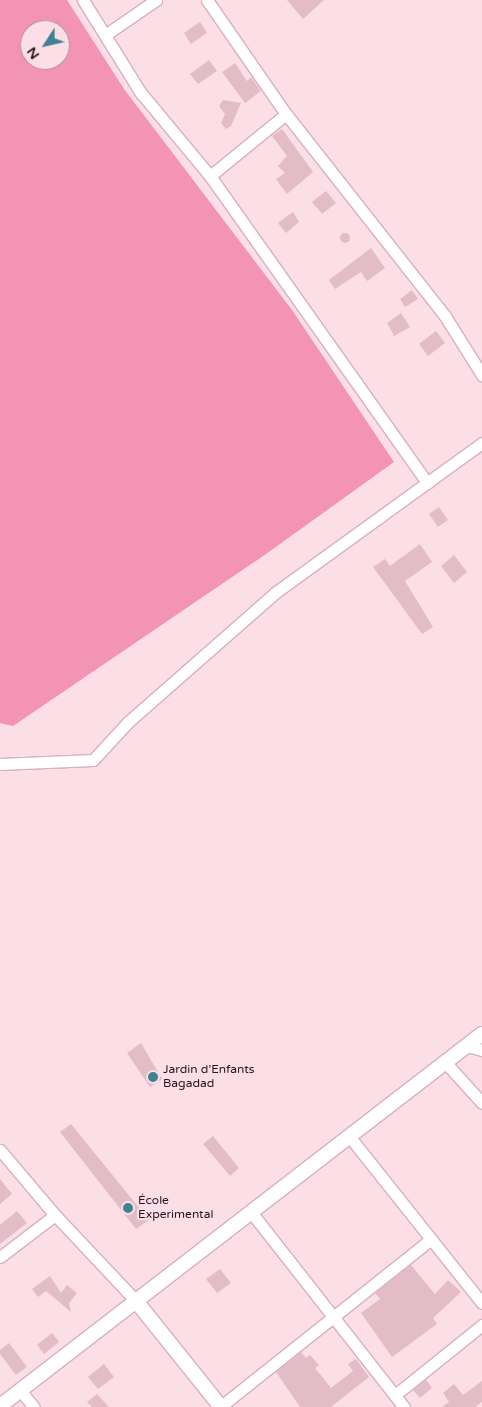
<!DOCTYPE html>
<html>
<head>
<meta charset="utf-8">
<style>
	body { margin:0 }
	#map { position:relative; width:482px; height:1407px; overflow:hidden; background:#fcdee7; font-family:"Varela Round",sans-serif }
	div>[style] { position:absolute }
	[style*='--x'] { left:calc(var(--x)*1px); top:calc(var(--y)*1px); width:calc(var(--w)*1px); rotate:calc(var(--a)*1deg) }
	.green>* { inset:0; background:#f394b5 }
	.building>* { inset:0; background:#e2bdc8 }
	.round { border-radius:50% }
	.roads { filter:drop-shadow(1px 0 #d6b2bd) drop-shadow(-1px 0 #d6b2bd) drop-shadow(0 1px #d6b2bd) drop-shadow(0 -1px #d6b2bd) }
	.minor>* { height:11px; margin:-5.5px; padding:0 5.5px; transform-origin:5.5px; border-radius:5.5px; background:#fff }
	.tertiary>* { height:14px; margin:-7px; padding:0 7px; transform-origin:7px; border-radius:7px; background:#fff }
	.dots>* { width:14px; height:14px; translate:-50% -50%; box-sizing:border-box; border:2px solid #fcdee7; border-radius:50% }
	span { translate:-50% -50%; white-space:nowrap; text-align:center; line-height:1.15; -webkit-text-stroke:4.5px #fcdee7; paint-order:stroke }
	.poi-label { font-size:12px; color:#26191d }
	.left { translate:0 -50%; text-align:left }
	.north { position:absolute; left:20px; top:20px; width:50px; height:50px; box-sizing:border-box; background:#fcdee7; border:1px solid #a68f96; border-radius:50%; rotate:235deg; font-size:14px; font-weight:700; line-height:20px; text-align:center; color:#26191d }
	.north::after { content:''; display:block; margin:auto; width:18px; height:22px; background:#3f8292; clip-path:polygon(50% 0,100% 100%,50% 72%,0 100%) }
</style>
</head>
<body>
<div id="map">
	<div class="green">
		<i style="clip-path:polygon(evenodd,0 0,67px 0,124px 89px,292px 310px,394px 462px,266px 554px,13px 726px,0 723px,0 0,30px 30px,60px 30px,60px 60px,30px 60px,30px 30px)"></i>
	</div>
	<div class="building">
		<i style="clip-path:polygon(287px 0,324px 0,303px 19px)"></i>
		<i style="clip-path:polygon(200px 22px,207px 33px,191px 44px,184px 33px)"></i>
		<i style="clip-path:polygon(209px 60px,217px 71px,198px 84px,190px 74px)"></i>
		<i style="clip-path:polygon(235px 63px,247px 81px,251px 77px,261px 91px,245px 103px,222px 72px)"></i>
		<i style="clip-path:polygon(223px 100px,241px 103px,231px 126px,226px 129px,221px 123px,225px 114px,219px 106px)"></i>
		<i style="clip-path:polygon(282px 129px,313px 172px,287px 194px,276px 179px,285px 173px,278px 166px,287px 156px,272px 136px)"></i>
		<i style="clip-path:polygon(326px 191px,336px 203px,322px 214px,312px 202px)"></i>
		<i style="clip-path:polygon(293px 212px,299px 222px,286px 233px,278px 223px)"></i>
		<i class="round" style="left:340px;top:233px;width:10px;height:10px"></i>
		<i style="clip-path:polygon(371px 248px,385px 268px,367px 281px,361px 272px,335px 289px,329px 280px)"></i>
		<i style="clip-path:polygon(412px 290px,418px 299px,405px 307px,400px 299px)"></i>
		<i style="clip-path:polygon(401px 313px,410px 327px,394px 336px,387px 323px)"></i>
		<i style="clip-path:polygon(436px 331px,445px 343px,428px 356px,419px 344px)"></i>
		<i style="clip-path:polygon(439px 507px,448px 520px,438px 527px,429px 514px)"></i>
		<i style="clip-path:polygon(420px 544px,432px 562px,405px 581px,433px 627px,422px 634px,373px 567px,385px 559px,390px 566px)"></i>
		<i style="clip-path:polygon(454px 555px,467px 572px,454px 583px,441px 566px)"></i>
		<i style="clip-path:polygon(141px 1043px,162px 1079px,150px 1087px,127px 1053px)"></i>
		<i style="clip-path:polygon(71px 1124px,149px 1220px,136px 1229px,60px 1132px)"></i>
		<i style="clip-path:polygon(213px 1136px,239px 1168px,230px 1176px,203px 1144px)"></i>
		<i style="clip-path:polygon(0 1179px,12px 1194px,0 1204px)"></i>
		<i style="clip-path:polygon(17px 1211px,27px 1223px,0 1244px,0 1225px)"></i>
		<i style="clip-path:polygon(411px 1265px,435px 1294px,448px 1280px,461px 1292px,433px 1318px,437px 1324px,392px 1357px,361px 1313px,380px 1299px,375px 1293px)"></i>
		<i style="clip-path:polygon(220px 1269px,231px 1283px,217px 1293px,206px 1279px)"></i>
		<i style="clip-path:polygon(50px 1276px,61px 1293px,67px 1285px,77px 1293px,69px 1303px,71px 1312px,46px 1291px,38px 1297px,32px 1289px)"></i>
		<i style="clip-path:polygon(52px 1333px,59px 1342px,44px 1354px,37px 1345px)"></i>
		<i style="clip-path:polygon(9px 1343px,27px 1367px,16px 1375px,0 1354px,0 1350px)"></i>
		<i style="clip-path:polygon(301px 1352px,306px 1358px,310px 1355px,319px 1365px,315px 1368px,331px 1388px,353px 1371px,348px 1364px,356px 1359px,369px 1377px,331px 1407px,300px 1407px,276px 1372px)"></i>
		<i style="clip-path:polygon(104px 1364px,114px 1377px,98px 1389px,88px 1377px)"></i>
		<i style="clip-path:polygon(426px 1380px,432px 1388px,420px 1398px,413px 1390px)"></i>
		<i style="clip-path:polygon(482px 1381px,482px 1402px,475px 1407px,442px 1407px,449px 1402px,443px 1393px,454px 1384px,463px 1395px)"></i>
		<i style="clip-path:polygon(97px 1394px,109px 1407px,92px 1407px,87px 1402px)"></i>
	</div>
	<div class="roads">
		<div class="minor">
			<i style="--x:83;--y:0;--w:110;--a:58.1"></i>
			<i style="--x:141;--y:93;--w:108;--a:50.3"></i>
			<i style="--x:210;--y:176;--w:376;--a:54.7"></i>
			<i style="--x:207;--y:0;--w:139;--a:55.3"></i>
			<i style="--x:286;--y:114;--w:257;--a:51.8"></i>
			<i style="--x:445;--y:316;--w:70;--a:57.9"></i>
			<i style="--x:105;--y:35;--w:62;--a:-34.5"></i>
			<i style="--x:210;--y:176;--w:98;--a:-39.2"></i>
			<i style="--x:0;--y:764;--w:93;--a:-2.5"></i>
			<i style="--x:93;--y:760;--w:52;--a:-47.4"></i>
			<i style="--x:128;--y:722;--w:197;--a:-41.3"></i>
			<i style="--x:276;--y:592;--w:254;--a:-35.9"></i>
			<i style="--x:467;--y:1046;--w:16;--a:15"></i>
			<i style="--x:445;--y:1062;--w:55;--a:47.9"></i>
			<i style="--x:349;--y:1136;--w:213;--a:51.5"></i>
			<i style="--x:0;--y:1150;--w:85;--a:49.8"></i>
			<i style="--x:55;--y:1215;--w:118;--a:46.7"></i>
			<i style="--x:251;--y:1212;--w:248;--a:51.9"></i>
			<i style="--x:0;--y:1257;--w:69;--a:-37.4"></i>
			<i style="--x:20;--y:1390;--w:22;--a:51"></i>
			<i style="--x:395;--y:1395;--w:112;--a:-38.8"></i>
			<i style="--x:220;--y:1407;--w:270;--a:-38.5"></i>
		</div>
		<div class="tertiary">
			<i style="--x:136;--y:1301;--w:136;--a:51.3"></i>
			<i style="--x:0;--y:1406;--w:609;--a:-37.66"></i>
		</div>
	</div>
	<div class="dots">
		<i style="left:153px;top:1077px;background:#3f8292"></i>
		<i style="left:128px;top:1208px;background:#3f8292"></i>
	</div>
	<div class="poi-label">
		<span class="left" style="left:163px;top:1077px">Jardin d’Enfants<br>Bagadad</span>
		<span class="left" style="left:138px;top:1208px">École<br>Experimental</span>
	</div>
	<div class="north">N</div>
</div>
</body>
</html>
